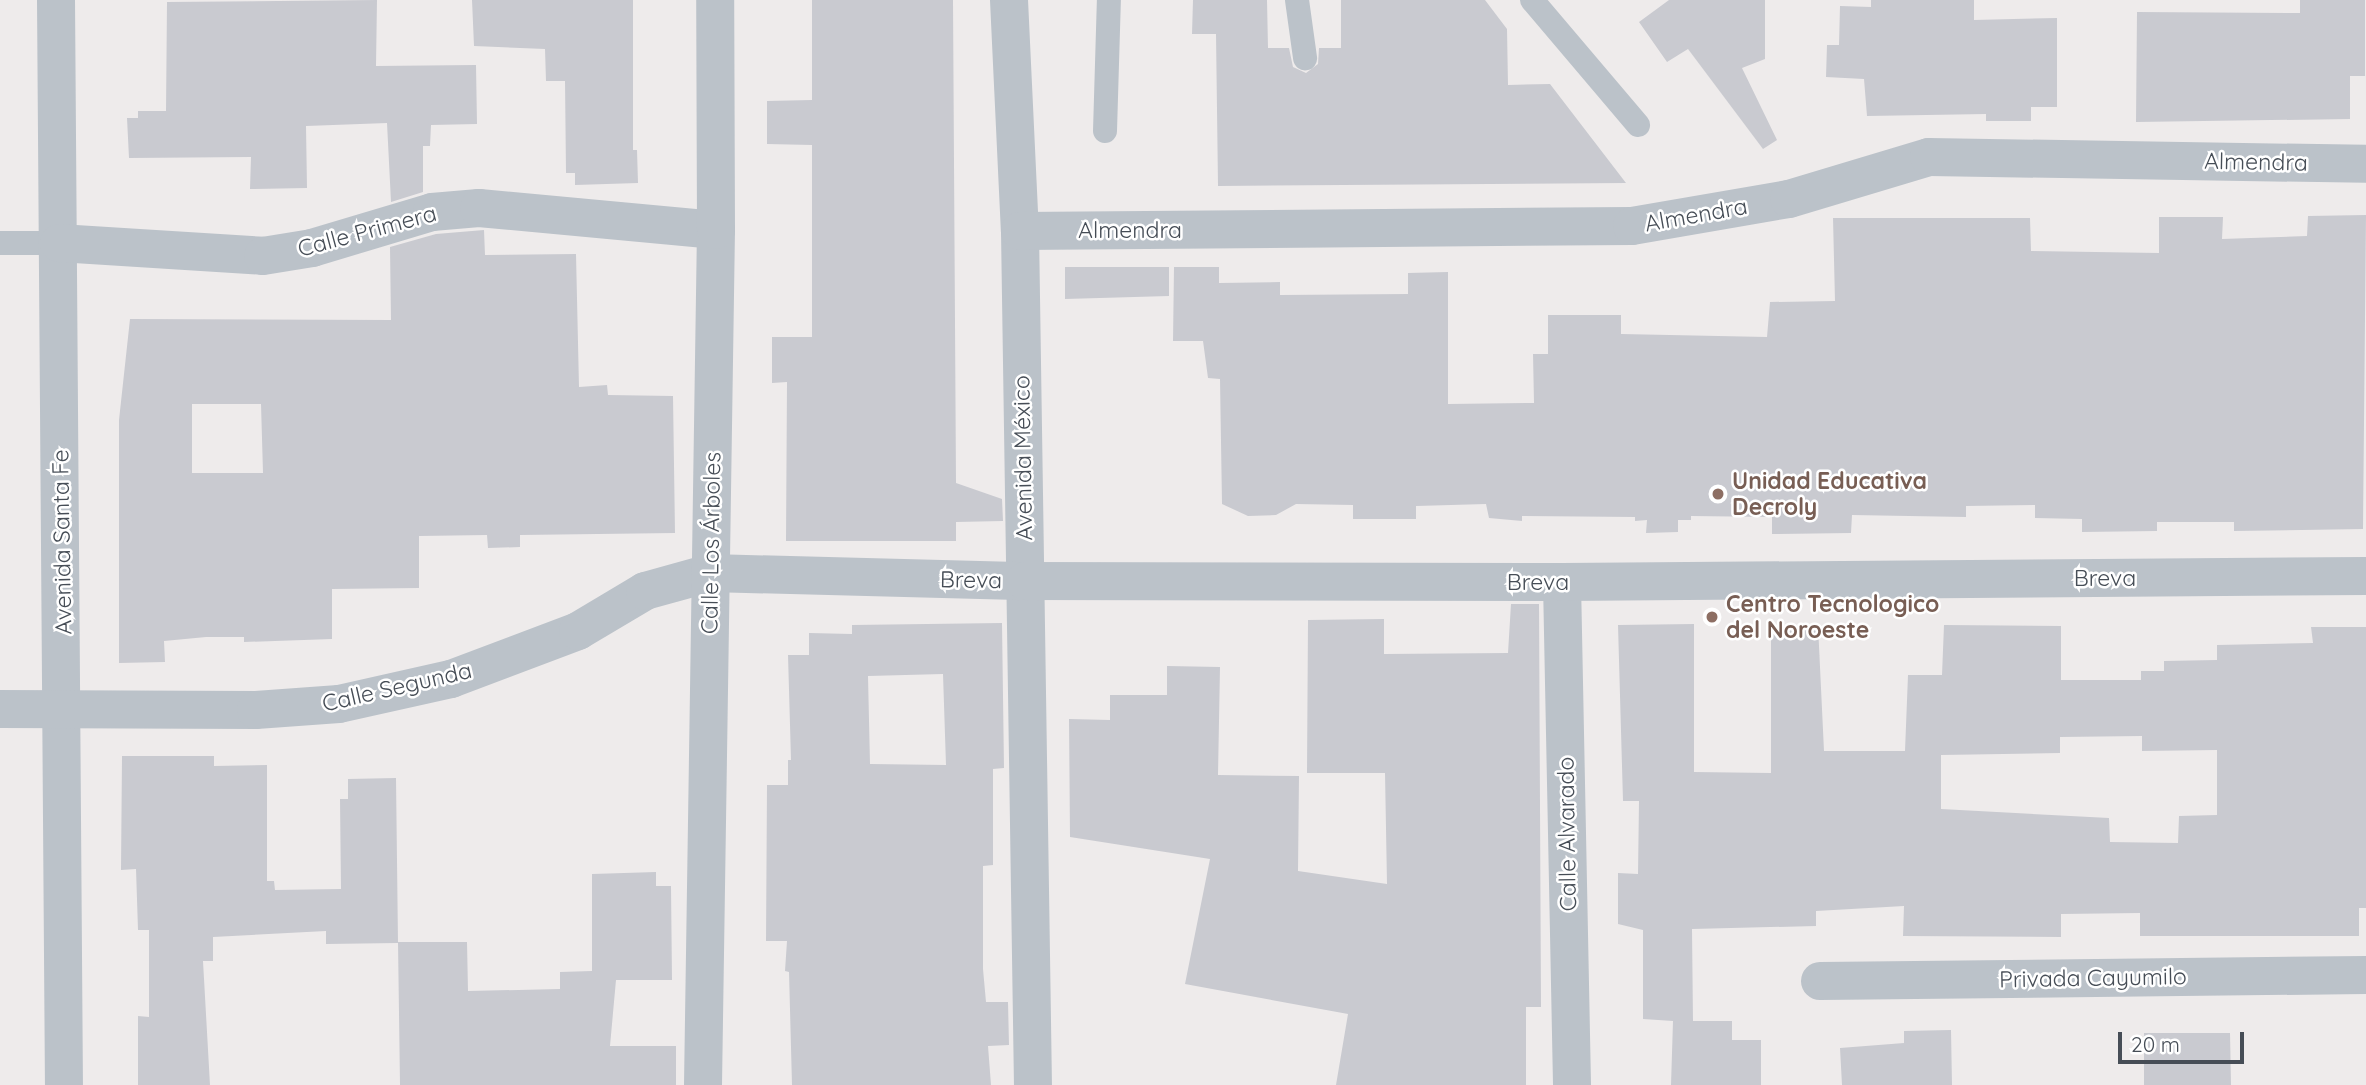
<!DOCTYPE html>
<html>
<head>
<meta charset="utf-8">
<style>
	body { margin:0 }
	#map { position:relative; width:2366px; height:1085px; overflow:hidden; background:#eeebeb; font-family:Quicksand,sans-serif }
	div>[style] { position:absolute }
	[style*='--x'] { left:calc(var(--x)*1px); top:calc(var(--y)*1px); width:calc(var(--w)*1px); rotate:calc(var(--a)*1deg) }
	.building>* { inset:0; background:#c9cad0 }
	.lane>* { height:24px; margin:-12px; padding:0 12px; transform-origin:12px; border-radius:12px; background:#bbc2c9 }
	.street>* { height:38px; margin:-19px; padding:0 19px; transform-origin:19px; border-radius:19px; background:#bbc2c9 }
	.dots>* { width:19px; height:19px; translate:-50% -50%; box-sizing:border-box; border:4px solid #fff; border-radius:50% }
	span { translate:-50% -50%; white-space:nowrap; text-align:center; line-height:1.15; -webkit-text-stroke:5px #fff; paint-order:stroke }
	.street-label { font-size:23px; color:#464d56 }
	.education-label { font-size:23px; color:#785e54; font-weight:700 }
	.left { translate:0 -50%; text-align:left }
	.scale { position:absolute; left:2118px; top:1032px; width:126px; height:32px; box-sizing:border-box; border:4px solid #464d56; border-top:0; padding-left:9px; font-size:21px; line-height:24px; white-space:nowrap; color:#464d56; -webkit-text-stroke:5px #fff; paint-order:stroke }
</style>
</head>
<body>
<div id="map">
	<div class="building">
		<i style="clip-path:polygon(377px 0,376px 66px,476px 65px,477px 124px,431px 125px,430px 146px,423px 146px,423px 192px,391px 202px,387px 123px,306px 126px,307px 188px,250px 189px,251px 157px,129px 158px,127px 118px,138px 118px,138px 111px,166px 111px,167px 2px)"></i>
		<i style="clip-path:polygon(472px 0,633px 0,633px 150px,637px 150px,638px 183px,575px 185px,575px 173px,566px 173px,565px 81px,546px 81px,545px 49px,474px 46px)"></i>
		<i style="clip-path:polygon(812px 0,953px 0,956px 483px,1002px 499px,1003px 521px,956px 522px,956px 541px,786px 541px,787px 382px,772px 383px,772px 337px,812px 337px,812px 145px,767px 144px,767px 101px,812px 100px)"></i>
		<i style="clip-path:polygon(1193px 0,1267px 0,1268px 48px,1289px 48px,1293px 67px,1306px 73px,1318px 64px,1319px 48px,1341px 48px,1341px 0,1485px 0,1507px 29px,1508px 85px,1550px 84px,1626px 183px,1218px 186px,1216px 34px,1192px 34px)"></i>
		<i style="clip-path:polygon(1669px 0,1765px 0,1765px 59px,1742px 68px,1777px 140px,1763px 149px,1688px 49px,1667px 62px,1639px 22px)"></i>
		<i style="clip-path:polygon(1871px 0,1974px 0,1974px 20px,2057px 18px,2057px 107px,2031px 107px,2031px 121px,1986px 121px,1986px 114px,1867px 116px,1864px 79px,1826px 77px,1827px 45px,1839px 45px,1840px 6px,1871px 7px)"></i>
		<i style="clip-path:polygon(2300px 0,2365px 0,2365px 76px,2350px 76px,2350px 119px,2136px 122px,2137px 12px,2300px 13px)"></i>
		<i style="clip-path:polygon(2366px 215px,2363px 529px,2234px 531px,2234px 522px,2157px 522px,2157px 531px,2082px 532px,2082px 519px,2035px 518px,2035px 505px,1966px 506px,1966px 517px,1852px 515px,1851px 533px,1772px 534px,1772px 517px,1691px 516px,1691px 520px,1678px 520px,1678px 532px,1646px 533px,1647px 520px,1635px 521px,1635px 517px,1522px 516px,1522px 521px,1489px 518px,1486px 504px,1416px 506px,1416px 519px,1353px 519px,1353px 505px,1296px 504px,1276px 515px,1248px 516px,1222px 504px,1220px 379px,1208px 378px,1203px 341px,1173px 341px,1174px 267px,1219px 267px,1219px 283px,1280px 282px,1280px 295px,1408px 294px,1408px 273px,1448px 272px,1448px 404px,1534px 403px,1533px 354px,1548px 354px,1548px 315px,1621px 315px,1621px 334px,1767px 337px,1770px 302px,1835px 301px,1833px 218px,2030px 218px,2031px 251px,2159px 253px,2159px 217px,2223px 217px,2222px 239px,2307px 236px,2308px 216px)"></i>
		<i style="clip-path:polygon(evenodd,484px 230px,485px 255px,576px 254px,579px 387px,607px 385px,608px 395px,673px 396px,675px 533px,520px 535px,520px 547px,488px 548px,487px 535px,419px 536px,419px 588px,332px 589px,332px 639px,244px 642px,244px 637px,206px 637px,164px 641px,165px 662px,119px 663px,119px 420px,130px 319px,391px 320px,390px 247px,436px 234px,484px 230px,192px 404px,261px 404px,263px 473px,192px 473px,192px 404px)"></i>
		<i style="clip-path:polygon(1065px 267px,1169px 267px,1169px 296px,1065px 299px)"></i>
		<i style="clip-path:polygon(1511px 604px,1539px 604px,1541px 1007px,1526px 1007px,1526px 1085px,1336px 1085px,1348px 1014px,1185px 984px,1210px 859px,1070px 837px,1069px 719px,1110px 720px,1110px 695px,1167px 695px,1167px 666px,1220px 667px,1218px 775px,1299px 776px,1298px 871px,1387px 884px,1385px 773px,1307px 773px,1308px 620px,1384px 619px,1384px 654px,1508px 653px)"></i>
		<i style="clip-path:polygon(evenodd,1002px 623px,1004px 768px,993px 769px,993px 865px,983px 866px,983px 969px,986px 1002px,1008px 1002px,1009px 1045px,988px 1046px,991px 1085px,792px 1085px,789px 972px,785px 971px,787px 941px,766px 941px,767px 785px,788px 785px,788px 760px,791px 760px,788px 655px,809px 655px,809px 633px,852px 634px,852px 625px,1002px 623px,943px 674px,946px 765px,870px 764px,868px 676px,943px 674px)"></i>
		<i style="clip-path:polygon(evenodd,1694px 624px,1694px 772px,1771px 773px,1771px 625px,1818px 625px,1824px 751px,1905px 751px,1908px 675px,1942px 675px,1944px 625px,2061px 626px,2061px 680px,2141px 680px,2141px 671px,2164px 671px,2164px 661px,2217px 660px,2217px 645px,2313px 643px,2311px 627px,2366px 627px,2366px 908px,2359px 908px,2359px 936px,2140px 936px,2140px 913px,2061px 914px,2061px 937px,1903px 936px,1904px 906px,1816px 911px,1816px 926px,1692px 929px,1693px 1021px,1732px 1021px,1732px 1040px,1761px 1040px,1761px 1085px,1671px 1085px,1673px 1021px,1643px 1019px,1643px 930px,1618px 924px,1618px 873px,1638px 874px,1639px 801px,1623px 801px,1618px 625px,1694px 624px,2142px 736px,2142px 751px,2217px 750px,2217px 815px,2179px 816px,2178px 843px,2110px 842px,2109px 818px,1941px 809px,1941px 755px,2060px 753px,2060px 737px,2142px 736px)"></i>
		<i style="clip-path:polygon(122px 756px,214px 756px,214px 766px,267px 765px,267px 881px,274px 881px,275px 890px,341px 889px,340px 799px,348px 799px,348px 779px,396px 778px,398px 943px,326px 944px,326px 931px,213px 937px,213px 961px,203px 961px,210px 1085px,138px 1085px,138px 1016px,149px 1017px,149px 930px,138px 930px,136px 869px,121px 870px)"></i>
		<i style="clip-path:polygon(656px 872px,656px 886px,671px 886px,672px 980px,616px 980px,610px 1046px,676px 1046px,676px 1085px,400px 1085px,398px 942px,467px 942px,468px 991px,560px 989px,560px 972px,592px 971px,592px 874px)"></i>
		<i style="clip-path:polygon(1951px 1030px,1952px 1085px,1842px 1085px,1840px 1048px,1904px 1043px,1904px 1031px)"></i>
		<i style="clip-path:polygon(2144px 1033px,2230px 1033px,2231px 1085px,2144px 1085px)"></i>
	</div>
	<div class="lane">
		<i style="--x:1297;--y:0;--w:59;--a:82.1"></i>
		<i style="--x:1532;--y:0;--w:164;--a:49.7"></i>
		<i style="--x:1105;--y:131;--w:131;--a:-88.3"></i>
		<i style="--x:0;--y:243;--w:59;--a:0"></i>
	</div>
	<div class="street">
		<i style="--x:56;--y:0;--w:1085;--a:89.58"></i>
		<i style="--x:1009;--y:0;--w:231;--a:87.3"></i>
		<i style="--x:1020;--y:231;--w:854;--a:89.13"></i>
		<i style="--x:1020;--y:231;--w:612;--a:-0.47"></i>
		<i style="--x:1632;--y:226;--w:159;--a:-9.8"></i>
		<i style="--x:1789;--y:199;--w:146;--a:-16.7"></i>
		<i style="--x:1929;--y:157;--w:437;--a:0.9"></i>
		<i style="--x:59;--y:243;--w:204;--a:3.6"></i>
		<i style="--x:263;--y:256;--w:50;--a:-9.3"></i>
		<i style="--x:312;--y:248;--w:125;--a:-16.7"></i>
		<i style="--x:432;--y:212;--w:47;--a:-4.9"></i>
		<i style="--x:479;--y:208;--w:238;--a:5.3"></i>
		<i style="--x:1562;--y:582;--w:503;--a:88.86"></i>
		<i style="--x:0;--y:709;--w:256;--a:0.2"></i>
		<i style="--x:256;--y:710;--w:83;--a:-4.1"></i>
		<i style="--x:339;--y:704;--w:115;--a:-12.6"></i>
		<i style="--x:451;--y:679;--w:136;--a:-20.7"></i>
		<i style="--x:578;--y:631;--w:78;--a:-30.8"></i>
		<i style="--x:645;--y:591;--w:67;--a:-15.5"></i>
		<i style="--x:710;--y:573;--w:315;--a:1.5"></i>
		<i style="--x:1025;--y:581;--w:537;--a:0.11"></i>
		<i style="--x:1562;--y:582;--w:804;--a:-0.43"></i>
		<i style="--x:1820;--y:981;--w:546;--a:-0.63"></i>
		<i style="--x:703;--y:1085;--w:855;--a:-89.13"></i>
		<i style="--x:716;--y:230;--w:230;--a:-90.2"></i>
	</div>
	<div class="dots">
		<i style="left:1718px;top:494px;background:#8d6e63"></i>
		<i style="left:1712px;top:617px;background:#8d6e63"></i>
	</div>
	<div class="street-label">
		<span style="left:2256px;top:162px;rotate:1deg">Almendra</span>
		<span style="left:1696px;top:215px;rotate:-10deg">Almendra</span>
		<span style="left:1130px;top:230px">Almendra</span>
		<span style="left:367px;top:231px;rotate:-15deg">Calle Primera</span>
		<span style="left:1023px;top:458px;rotate:-91deg">Avenida México</span>
		<span style="left:62px;top:542px;rotate:-91deg">Avenida Santa Fe</span>
		<span style="left:711px;top:543px;rotate:-89deg">Calle Los Árboles</span>
		<span style="left:2105px;top:578px">Breva</span>
		<span style="left:971px;top:580px;rotate:1deg">Breva</span>
		<span style="left:1538px;top:582px">Breva</span>
		<span style="left:397px;top:687px;rotate:-13deg">Calle Segunda</span>
		<span style="left:1567px;top:834px;rotate:-91deg">Calle Alvarado</span>
		<span style="left:2093px;top:978px;rotate:-1deg">Privada Cayumilo</span>
	</div>
	<div class="education-label">
		<span class="left" style="left:1732px;top:494px">Unidad Educativa<br>Decroly</span>
		<span class="left" style="left:1726px;top:617px">Centro Tecnologico<br>del Noroeste</span>
	</div>
	<div class="scale">20 m</div>
</div>
</body>
</html>
